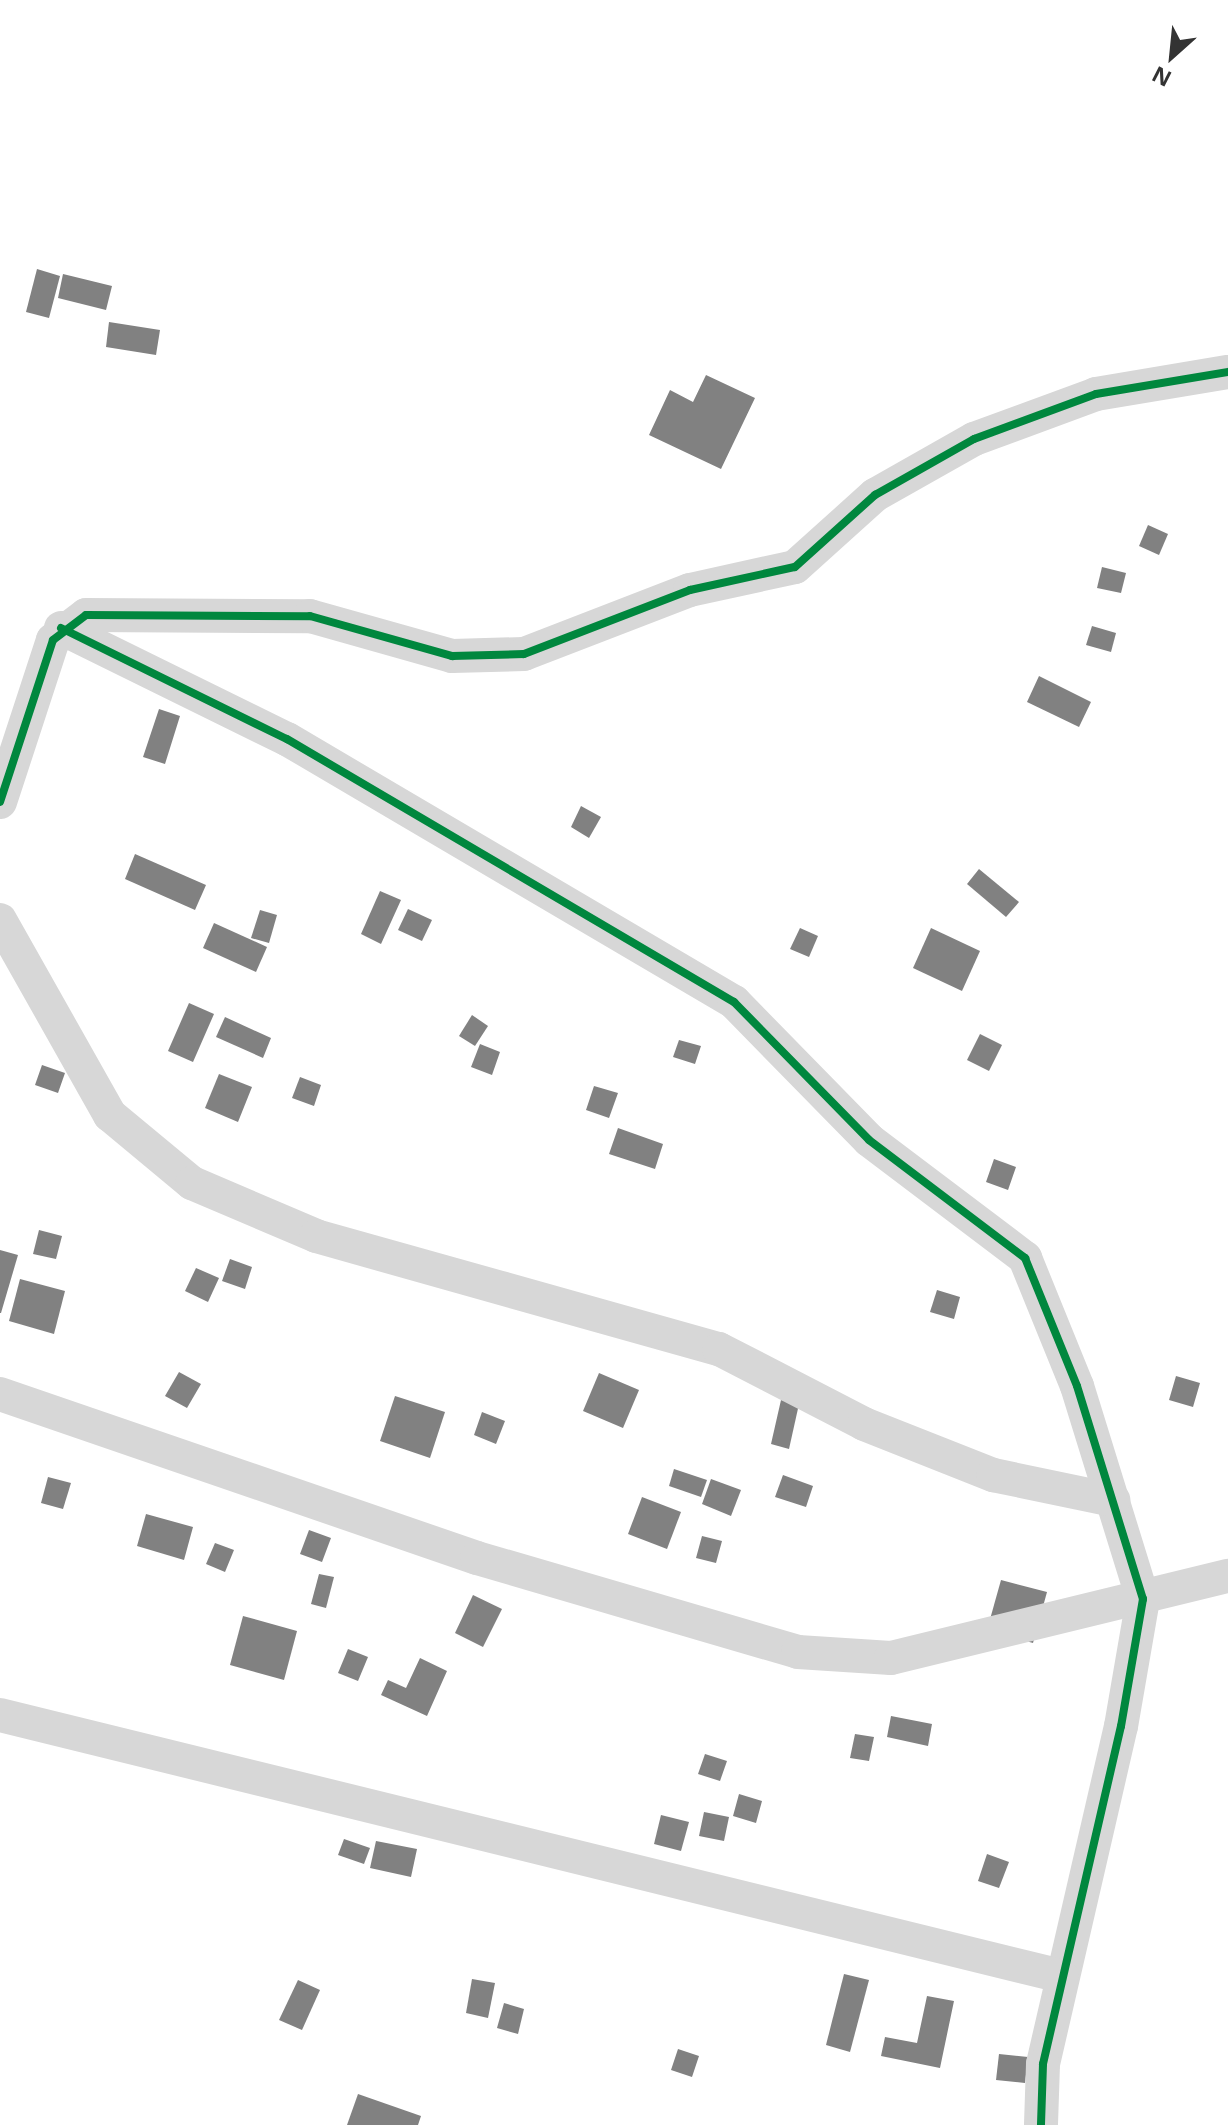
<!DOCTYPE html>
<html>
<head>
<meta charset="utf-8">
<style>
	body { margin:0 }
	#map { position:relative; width:1228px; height:2125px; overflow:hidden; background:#fff; font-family:"Open Sans",sans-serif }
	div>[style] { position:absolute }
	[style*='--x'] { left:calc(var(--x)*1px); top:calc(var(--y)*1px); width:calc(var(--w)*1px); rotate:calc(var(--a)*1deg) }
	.building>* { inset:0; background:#818181 }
	.street>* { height:34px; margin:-17px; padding:0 17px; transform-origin:17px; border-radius:17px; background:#d7d7d7 }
	.cycleway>* { height:8px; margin:-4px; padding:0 4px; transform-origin:4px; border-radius:4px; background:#00873e }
	span { translate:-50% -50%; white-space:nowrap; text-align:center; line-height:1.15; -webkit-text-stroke:8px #fff; paint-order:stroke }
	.north { position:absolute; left:1132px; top:16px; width:80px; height:80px; -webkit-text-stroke:6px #fff; paint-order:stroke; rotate:207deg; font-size:22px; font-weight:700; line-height:32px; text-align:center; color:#333 }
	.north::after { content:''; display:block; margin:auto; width:28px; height:36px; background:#333; clip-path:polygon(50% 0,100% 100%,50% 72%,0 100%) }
</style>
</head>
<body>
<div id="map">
	<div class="building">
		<i style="clip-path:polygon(37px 269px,60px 276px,49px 318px,26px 312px)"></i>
		<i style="clip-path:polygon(63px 274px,112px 286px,106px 310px,58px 298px)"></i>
		<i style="clip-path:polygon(109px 322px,160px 330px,156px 355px,106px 347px)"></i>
		<i style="clip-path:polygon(706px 375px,755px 398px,721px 469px,649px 435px,670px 390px,693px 402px)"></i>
		<i style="clip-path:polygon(1148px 525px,1168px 534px,1159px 555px,1139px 546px)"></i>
		<i style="clip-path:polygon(1102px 567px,1126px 573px,1121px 593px,1097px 588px)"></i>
		<i style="clip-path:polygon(1092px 626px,1116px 633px,1111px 652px,1086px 645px)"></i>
		<i style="clip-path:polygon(1039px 676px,1091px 702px,1079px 727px,1027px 702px)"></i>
		<i style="clip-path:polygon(159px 709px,180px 716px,165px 764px,143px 757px)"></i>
		<i style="clip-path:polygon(581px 806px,601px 817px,589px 838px,571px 827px)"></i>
		<i style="clip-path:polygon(135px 854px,206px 885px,195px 910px,125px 879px)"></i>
		<i style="clip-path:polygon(979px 869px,1019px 902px,1006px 917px,967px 884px)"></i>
		<i style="clip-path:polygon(380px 891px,401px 900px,381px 944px,361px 934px)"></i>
		<i style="clip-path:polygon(408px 909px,432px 920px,422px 941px,398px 930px)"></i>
		<i style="clip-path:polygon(260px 910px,277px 915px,269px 943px,251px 938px)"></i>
		<i style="clip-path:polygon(214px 923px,267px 947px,256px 972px,203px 948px)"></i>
		<i style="clip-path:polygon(800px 928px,818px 936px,809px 957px,790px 949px)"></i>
		<i style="clip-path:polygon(931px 928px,980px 951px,962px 991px,913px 968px)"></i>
		<i style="clip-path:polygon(189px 1003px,214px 1014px,193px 1062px,168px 1051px)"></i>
		<i style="clip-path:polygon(472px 1015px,488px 1026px,475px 1046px,459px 1036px)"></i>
		<i style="clip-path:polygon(225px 1017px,271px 1038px,263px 1058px,216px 1037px)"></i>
		<i style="clip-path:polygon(980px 1034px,1002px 1045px,989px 1071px,967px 1060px)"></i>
		<i style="clip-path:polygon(679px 1040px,701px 1046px,695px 1064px,673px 1057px)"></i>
		<i style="clip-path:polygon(480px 1044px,500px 1052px,492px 1075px,471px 1067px)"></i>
		<i style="clip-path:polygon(42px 1065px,65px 1073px,58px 1093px,35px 1085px)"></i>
		<i style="clip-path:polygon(219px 1074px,252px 1087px,238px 1122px,205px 1108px)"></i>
		<i style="clip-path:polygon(300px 1077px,321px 1085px,314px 1106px,292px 1098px)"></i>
		<i style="clip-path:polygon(594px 1086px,618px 1093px,609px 1118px,586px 1110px)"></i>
		<i style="clip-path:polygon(618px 1128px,663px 1144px,655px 1169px,609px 1154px)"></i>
		<i style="clip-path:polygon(994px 1159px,1016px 1167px,1008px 1190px,986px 1182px)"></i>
		<i style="clip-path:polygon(39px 1230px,62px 1236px,56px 1259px,33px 1254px)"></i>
		<i style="clip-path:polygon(0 1250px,18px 1255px,1px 1313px,0 1313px)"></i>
		<i style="clip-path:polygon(230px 1259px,252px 1267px,245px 1289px,222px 1281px)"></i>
		<i style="clip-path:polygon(196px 1268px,219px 1278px,208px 1302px,185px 1291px)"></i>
		<i style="clip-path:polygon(20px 1279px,65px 1291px,54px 1334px,9px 1321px)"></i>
		<i style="clip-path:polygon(937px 1290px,960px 1297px,954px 1319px,930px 1312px)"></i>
		<i style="clip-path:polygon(179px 1372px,201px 1384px,187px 1408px,165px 1396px)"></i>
		<i style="clip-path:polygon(599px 1373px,639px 1390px,623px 1428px,583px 1411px)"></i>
		<i style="clip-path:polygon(1176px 1376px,1200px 1383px,1193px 1407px,1169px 1400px)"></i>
		<i style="clip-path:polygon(395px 1396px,445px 1412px,430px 1458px,380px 1441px)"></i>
		<i style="clip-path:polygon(781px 1400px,799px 1404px,789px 1449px,771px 1444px)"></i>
		<i style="clip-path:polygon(482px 1412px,505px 1421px,496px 1444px,474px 1435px)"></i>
		<i style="clip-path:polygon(674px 1469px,707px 1480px,701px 1497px,669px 1486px)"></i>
		<i style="clip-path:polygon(783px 1475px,813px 1486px,806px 1507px,775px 1497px)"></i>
		<i style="clip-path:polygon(48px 1477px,71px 1483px,63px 1509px,41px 1503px)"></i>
		<i style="clip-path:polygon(711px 1479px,741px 1490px,731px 1516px,702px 1504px)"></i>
		<i style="clip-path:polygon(642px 1497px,681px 1512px,667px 1549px,628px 1534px)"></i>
		<i style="clip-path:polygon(146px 1514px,193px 1527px,184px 1560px,137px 1546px)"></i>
		<i style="clip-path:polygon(309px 1530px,331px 1538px,322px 1562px,300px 1554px)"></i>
		<i style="clip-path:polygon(702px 1536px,722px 1541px,716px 1563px,696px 1558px)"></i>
		<i style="clip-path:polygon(215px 1543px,234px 1550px,225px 1572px,206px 1564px)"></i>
		<i style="clip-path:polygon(319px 1574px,334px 1577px,326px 1608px,311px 1604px)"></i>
		<i style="clip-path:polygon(1001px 1580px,1047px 1592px,1033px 1643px,987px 1630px)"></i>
		<i style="clip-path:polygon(473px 1595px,502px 1609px,483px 1647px,455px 1633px)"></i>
		<i style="clip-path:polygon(243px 1616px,297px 1631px,284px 1680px,230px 1665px)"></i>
		<i style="clip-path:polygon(348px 1649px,368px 1657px,358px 1681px,338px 1673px)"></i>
		<i style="clip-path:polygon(420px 1658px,447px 1671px,427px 1716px,381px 1695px,388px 1680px,406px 1688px)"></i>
		<i style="clip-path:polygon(891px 1716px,932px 1724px,928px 1746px,887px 1737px)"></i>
		<i style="clip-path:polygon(855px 1734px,874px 1737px,869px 1761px,850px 1758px)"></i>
		<i style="clip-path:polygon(705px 1754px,727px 1761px,720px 1781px,698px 1774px)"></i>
		<i style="clip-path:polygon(739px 1794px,762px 1801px,756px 1823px,733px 1816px)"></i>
		<i style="clip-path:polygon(704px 1812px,729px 1817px,724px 1841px,699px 1836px)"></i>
		<i style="clip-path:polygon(661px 1815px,689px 1822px,681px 1851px,654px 1844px)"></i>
		<i style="clip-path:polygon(344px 1839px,370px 1848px,364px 1864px,338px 1855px)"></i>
		<i style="clip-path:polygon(376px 1841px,417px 1849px,411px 1877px,370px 1868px)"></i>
		<i style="clip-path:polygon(987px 1854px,1009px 1862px,999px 1888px,978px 1881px)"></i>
		<i style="clip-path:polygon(844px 1974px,869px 1980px,850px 2052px,826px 2045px)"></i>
		<i style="clip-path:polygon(472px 1979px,495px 1983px,488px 2018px,466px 2013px)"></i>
		<i style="clip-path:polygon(298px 1980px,320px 1990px,302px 2030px,279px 2020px)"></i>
		<i style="clip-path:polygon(927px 1996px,954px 2001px,940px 2068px,881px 2056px,885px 2037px,917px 2043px)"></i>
		<i style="clip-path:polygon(504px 2003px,524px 2009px,518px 2034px,497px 2028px)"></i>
		<i style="clip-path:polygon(678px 2049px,699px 2056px,692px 2077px,671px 2070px)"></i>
		<i style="clip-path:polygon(999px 2054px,1028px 2057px,1025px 2083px,996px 2080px)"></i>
		<i style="clip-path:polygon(358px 2094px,421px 2116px,418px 2125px,347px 2125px)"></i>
	</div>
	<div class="street">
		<i style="--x:61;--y:628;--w:252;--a:26.2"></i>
		<i style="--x:287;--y:739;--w:519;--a:30.47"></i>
		<i style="--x:734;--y:1002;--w:193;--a:45.6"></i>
		<i style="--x:869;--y:1140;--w:196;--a:37.1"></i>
		<i style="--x:1025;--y:1258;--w:138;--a:67.9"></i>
		<i style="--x:1077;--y:1386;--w:223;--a:72.8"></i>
		<i style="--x:1143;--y:1599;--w:129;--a:99.8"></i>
		<i style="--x:1121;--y:1726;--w:347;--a:103"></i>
		<i style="--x:1043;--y:2064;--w:61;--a:91.9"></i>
		<i style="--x:0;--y:802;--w:170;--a:-71.9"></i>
		<i style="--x:53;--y:640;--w:41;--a:-37.1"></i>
		<i style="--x:86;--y:615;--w:224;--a:0.3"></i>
		<i style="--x:310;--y:616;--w:148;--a:15.7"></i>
		<i style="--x:452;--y:656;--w:72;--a:-1.6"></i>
		<i style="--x:524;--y:654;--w:178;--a:-21.1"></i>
		<i style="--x:690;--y:590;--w:107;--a:-12.4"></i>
		<i style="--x:795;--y:567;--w:108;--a:-42"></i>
		<i style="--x:875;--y:495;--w:114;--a:-29.5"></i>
		<i style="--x:974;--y:439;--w:130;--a:-20.2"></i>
		<i style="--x:1096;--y:394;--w:134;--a:-9.5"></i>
		<i style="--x:0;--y:920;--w:224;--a:60.6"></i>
		<i style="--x:110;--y:1115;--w:107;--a:39.7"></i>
		<i style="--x:192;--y:1183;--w:135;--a:23.1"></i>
		<i style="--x:316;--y:1236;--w:419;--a:15.7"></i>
		<i style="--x:719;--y:1349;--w:163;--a:27.3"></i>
		<i style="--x:864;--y:1424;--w:139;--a:21.6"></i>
		<i style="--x:993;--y:1475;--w:123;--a:11.8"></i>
		<i style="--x:0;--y:1394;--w:504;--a:18.97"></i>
		<i style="--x:477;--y:1558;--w:334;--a:16.3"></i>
		<i style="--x:798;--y:1652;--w:93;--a:3.7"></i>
		<i style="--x:891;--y:1658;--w:347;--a:-13.7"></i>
		<i style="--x:0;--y:1715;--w:1093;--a:13.82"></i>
	</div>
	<div class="cycleway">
		<i style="--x:61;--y:628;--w:252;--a:26.2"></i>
		<i style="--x:287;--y:739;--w:519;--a:30.47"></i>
		<i style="--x:734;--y:1002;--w:193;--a:45.6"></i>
		<i style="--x:869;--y:1140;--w:196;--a:37.1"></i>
		<i style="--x:1025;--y:1258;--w:138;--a:67.9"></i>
		<i style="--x:1077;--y:1386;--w:223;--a:72.8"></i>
		<i style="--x:1143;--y:1599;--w:129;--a:99.8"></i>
		<i style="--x:1121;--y:1726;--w:347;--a:103"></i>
		<i style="--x:1043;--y:2064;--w:61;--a:91.9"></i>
		<i style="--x:0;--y:802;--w:170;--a:-71.9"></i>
		<i style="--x:53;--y:640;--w:41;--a:-37.1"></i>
		<i style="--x:86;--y:615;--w:224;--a:0.3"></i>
		<i style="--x:310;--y:616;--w:148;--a:15.7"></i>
		<i style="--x:452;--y:656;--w:72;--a:-1.6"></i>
		<i style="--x:524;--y:654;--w:178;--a:-21.1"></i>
		<i style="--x:690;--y:590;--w:107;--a:-12.4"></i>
		<i style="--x:795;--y:567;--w:108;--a:-42"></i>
		<i style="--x:875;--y:495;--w:114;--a:-29.5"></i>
		<i style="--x:974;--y:439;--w:130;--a:-20.2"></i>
		<i style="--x:1096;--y:394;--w:134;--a:-9.5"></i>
	</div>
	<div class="north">N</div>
</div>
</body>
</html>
